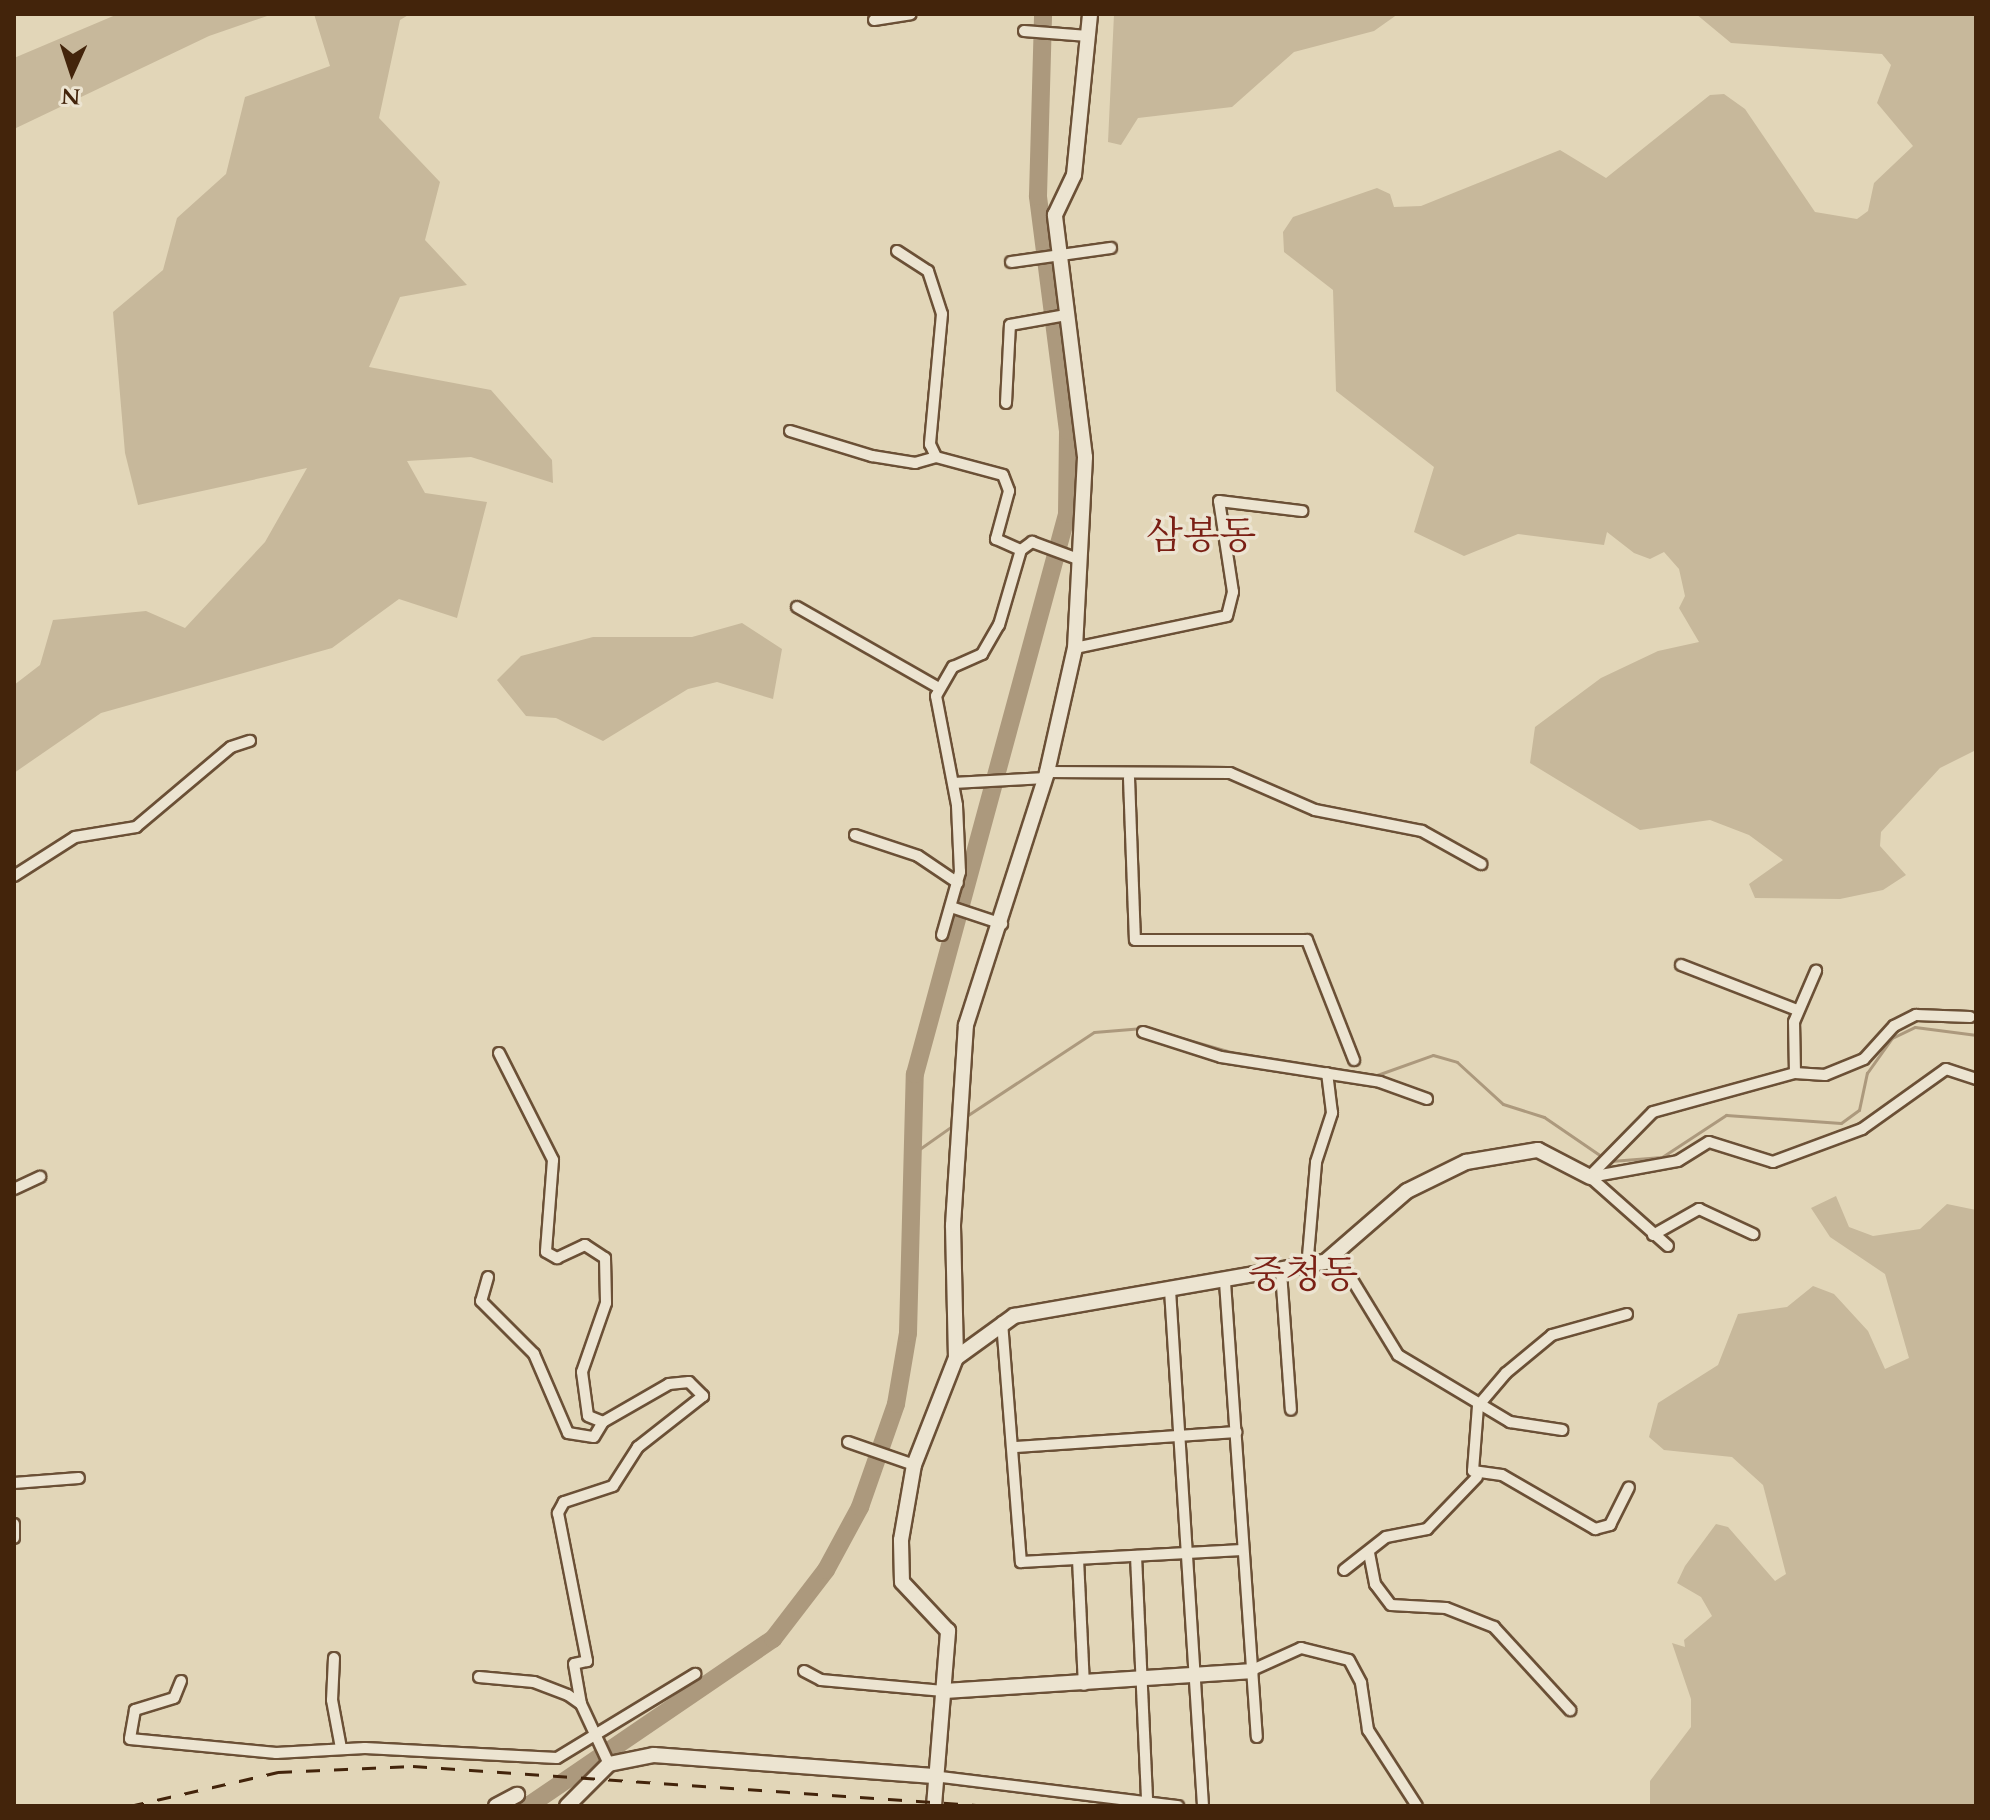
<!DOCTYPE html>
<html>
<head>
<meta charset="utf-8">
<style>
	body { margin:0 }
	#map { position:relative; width:1990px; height:1820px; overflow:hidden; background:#e2d6b8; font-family:Cardo,"Noto Serif KR",serif }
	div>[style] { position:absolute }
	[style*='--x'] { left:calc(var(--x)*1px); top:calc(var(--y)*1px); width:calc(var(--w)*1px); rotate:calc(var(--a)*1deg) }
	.green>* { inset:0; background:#c7b89b }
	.stream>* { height:3px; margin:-1.5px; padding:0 1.5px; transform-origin:1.5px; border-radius:1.5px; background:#ac997d }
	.river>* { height:18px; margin:-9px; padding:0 9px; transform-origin:9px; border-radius:9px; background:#ac997d }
	.roads { filter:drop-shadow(2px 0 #6b5036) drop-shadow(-2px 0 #6b5036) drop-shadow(0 2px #6b5036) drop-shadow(0 -2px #6b5036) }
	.street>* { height:10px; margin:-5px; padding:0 5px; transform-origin:5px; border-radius:5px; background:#ece4d1 }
	.secondary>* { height:14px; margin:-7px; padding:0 7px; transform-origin:7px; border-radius:7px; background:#ece4d1 }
	.rail>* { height:3px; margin-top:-1.5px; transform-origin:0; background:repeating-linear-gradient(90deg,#43240b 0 14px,transparent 0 28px) }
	span { translate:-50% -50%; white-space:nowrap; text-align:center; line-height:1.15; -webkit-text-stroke:7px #ece4d1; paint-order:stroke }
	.quarter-label { font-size:38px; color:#7a1f14 }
	.frame { position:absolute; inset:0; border:16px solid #43240b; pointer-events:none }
	.north { position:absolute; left:32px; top:32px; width:80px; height:80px; -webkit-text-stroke:6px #ece4d1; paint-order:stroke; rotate:183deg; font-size:22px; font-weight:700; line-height:32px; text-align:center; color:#43240b }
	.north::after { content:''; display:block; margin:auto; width:28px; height:36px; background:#43240b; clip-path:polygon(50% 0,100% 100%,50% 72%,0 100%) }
</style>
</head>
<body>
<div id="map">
	<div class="green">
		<i style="clip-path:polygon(118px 14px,273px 14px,209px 36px,14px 129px,14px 58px)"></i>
		<i style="clip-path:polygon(314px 14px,410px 14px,400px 20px,379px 118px,440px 182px,425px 240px,467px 285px,400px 297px,369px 367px,491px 390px,552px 460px,553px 483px,471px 457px,407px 461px,425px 493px,487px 502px,457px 618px,399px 599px,332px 648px,101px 713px,14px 773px,14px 685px,40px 665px,53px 620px,146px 611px,185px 628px,265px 542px,307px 468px,138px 505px,125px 453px,113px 312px,163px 270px,177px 218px,226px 174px,245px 97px,330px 66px)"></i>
		<i style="clip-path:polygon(1114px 14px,1398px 14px,1374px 31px,1294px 52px,1232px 107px,1138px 118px,1121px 145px,1108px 142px)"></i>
		<i style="clip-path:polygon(1696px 14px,1976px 14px,1974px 751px,1940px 768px,1881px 832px,1880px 846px,1906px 875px,1883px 890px,1840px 899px,1755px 898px,1749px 884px,1783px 860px,1749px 835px,1710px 820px,1640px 830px,1530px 763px,1535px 727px,1601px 678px,1658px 651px,1699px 642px,1679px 608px,1685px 596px,1679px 569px,1664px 552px,1650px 559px,1634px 553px,1607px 532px,1604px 545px,1518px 534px,1464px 556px,1414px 532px,1434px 467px,1336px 391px,1333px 290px,1284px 252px,1283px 232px,1293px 217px,1377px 188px,1390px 194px,1394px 207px,1421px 206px,1560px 150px,1606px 178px,1710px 95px,1724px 94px,1745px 109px,1815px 212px,1857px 219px,1868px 211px,1874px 183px,1913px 146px,1877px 103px,1891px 65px,1882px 54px,1731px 43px)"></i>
		<i style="clip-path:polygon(742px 623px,782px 649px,773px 699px,717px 682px,688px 689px,603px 741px,556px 718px,526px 716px,497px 680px,521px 656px,593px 637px,692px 637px)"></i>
		<i style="clip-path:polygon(1836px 1196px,1849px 1227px,1873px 1236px,1920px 1229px,1947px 1204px,1976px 1210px,1976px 1806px,1650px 1806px,1650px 1781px,1691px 1727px,1691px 1699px,1672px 1643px,1685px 1647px,1684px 1640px,1712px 1616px,1701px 1597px,1677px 1583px,1685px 1566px,1716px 1524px,1728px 1527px,1775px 1581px,1786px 1574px,1763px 1485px,1732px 1457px,1664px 1450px,1649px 1437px,1658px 1403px,1718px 1365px,1738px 1314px,1787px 1307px,1813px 1286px,1834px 1294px,1868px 1331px,1885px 1369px,1909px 1358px,1885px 1274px,1830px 1237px,1811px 1208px)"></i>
	</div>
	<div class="stream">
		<i style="--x:1150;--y:1029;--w:84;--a:15.9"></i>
		<i style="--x:1231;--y:1052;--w:148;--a:9"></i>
		<i style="--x:1377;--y:1075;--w:59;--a:-19.7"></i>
		<i style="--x:1433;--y:1055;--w:25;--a:16"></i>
		<i style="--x:1457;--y:1062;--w:62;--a:42.4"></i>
		<i style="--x:1503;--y:1104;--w:43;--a:17.6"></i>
		<i style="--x:1544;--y:1117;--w:73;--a:34.3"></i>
		<i style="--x:965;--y:1117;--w:154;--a:-33.4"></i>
		<i style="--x:1094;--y:1032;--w:49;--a:-4.7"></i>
		<i style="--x:911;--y:1155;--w:54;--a:-35.2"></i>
		<i style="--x:1611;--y:1161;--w:51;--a:-4.5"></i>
		<i style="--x:1662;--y:1157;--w:77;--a:-33.3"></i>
		<i style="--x:1726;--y:1115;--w:115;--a:4"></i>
		<i style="--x:1841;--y:1123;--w:22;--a:-36"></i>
		<i style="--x:1859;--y:1110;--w:38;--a:-78"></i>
		<i style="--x:1867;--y:1073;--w:43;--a:-54.5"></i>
		<i style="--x:1892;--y:1038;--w:25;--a:-26"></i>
		<i style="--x:1915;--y:1027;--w:62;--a:7.5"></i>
	</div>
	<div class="river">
		<i style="--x:528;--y:1806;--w:297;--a:-34.3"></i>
		<i style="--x:773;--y:1639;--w:87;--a:-52.5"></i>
		<i style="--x:826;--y:1570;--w:72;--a:-61.6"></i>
		<i style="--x:860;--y:1507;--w:109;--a:-70.7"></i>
		<i style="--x:896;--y:1404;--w:72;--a:-80.4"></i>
		<i style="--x:908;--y:1333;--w:259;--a:-88.5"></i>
		<i style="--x:915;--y:1074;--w:580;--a:-74.81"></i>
		<i style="--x:1067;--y:514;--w:83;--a:-89.3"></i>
		<i style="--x:1068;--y:431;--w:237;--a:-97.3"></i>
		<i style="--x:1038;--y:196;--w:182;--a:-88.4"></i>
	</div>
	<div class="roads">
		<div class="street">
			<i style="--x:874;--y:20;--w:37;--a:-9"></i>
			<i style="--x:1024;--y:31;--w:64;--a:4.5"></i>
			<i style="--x:897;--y:251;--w:37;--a:33"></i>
			<i style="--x:928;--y:271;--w:45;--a:72"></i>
			<i style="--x:942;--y:314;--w:131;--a:95.3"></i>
			<i style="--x:930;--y:444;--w:14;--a:65"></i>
			<i style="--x:1011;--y:262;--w:101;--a:-8"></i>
			<i style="--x:1006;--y:403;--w:78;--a:-87.1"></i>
			<i style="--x:1010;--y:325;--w:57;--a:-10.1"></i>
			<i style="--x:790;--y:431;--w:86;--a:17"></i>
			<i style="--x:872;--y:456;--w:44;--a:9.2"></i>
			<i style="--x:915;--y:463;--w:22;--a:-16"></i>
			<i style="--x:936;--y:457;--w:69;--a:15"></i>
			<i style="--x:1003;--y:475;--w:17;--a:69"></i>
			<i style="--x:1009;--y:491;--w:50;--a:105.2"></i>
			<i style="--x:996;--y:539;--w:27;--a:24"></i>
			<i style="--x:797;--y:607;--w:163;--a:29.7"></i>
			<i style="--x:1075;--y:648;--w:155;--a:-11.9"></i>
			<i style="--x:1227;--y:616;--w:25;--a:-76"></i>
			<i style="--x:1233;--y:592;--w:92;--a:-98.7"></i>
			<i style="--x:1219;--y:501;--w:84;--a:6.9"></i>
			<i style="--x:1047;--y:772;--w:183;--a:0.3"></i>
			<i style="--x:1230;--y:773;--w:93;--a:23.5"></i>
			<i style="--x:1315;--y:810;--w:109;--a:11.1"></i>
			<i style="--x:1422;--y:831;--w:68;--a:29.2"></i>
			<i style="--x:1129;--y:778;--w:162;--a:87.9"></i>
			<i style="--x:1135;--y:940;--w:172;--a:0"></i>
			<i style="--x:1307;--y:940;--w:129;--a:68.6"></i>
			<i style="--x:953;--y:783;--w:93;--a:-3.1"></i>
			<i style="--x:855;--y:835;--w:66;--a:18.4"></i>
			<i style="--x:918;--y:856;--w:48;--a:34"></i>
			<i style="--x:14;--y:876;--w:72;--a:-32.6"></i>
			<i style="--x:75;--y:837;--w:62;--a:-9.3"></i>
			<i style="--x:136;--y:827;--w:124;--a:-40.1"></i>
			<i style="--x:231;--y:747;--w:20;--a:-18"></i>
			<i style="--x:951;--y:907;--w:54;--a:18.4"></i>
			<i style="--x:942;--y:935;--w:66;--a:-74.1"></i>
			<i style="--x:960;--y:872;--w:67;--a:-92.6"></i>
			<i style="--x:957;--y:805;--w:111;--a:-100.9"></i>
			<i style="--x:936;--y:696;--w:34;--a:-60"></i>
			<i style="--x:953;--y:667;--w:32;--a:-24"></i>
			<i style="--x:982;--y:654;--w:34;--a:-60"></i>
			<i style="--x:999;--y:625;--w:78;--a:-73.7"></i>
			<i style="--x:1021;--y:550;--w:14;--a:-36"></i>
			<i style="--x:1032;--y:542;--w:49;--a:20.3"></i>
			<i style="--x:1681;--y:965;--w:124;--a:21.2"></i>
			<i style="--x:1143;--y:1032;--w:82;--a:17.8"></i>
			<i style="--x:1221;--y:1057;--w:161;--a:8.9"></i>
			<i style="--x:1380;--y:1082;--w:50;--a:19.9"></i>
			<i style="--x:499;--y:1053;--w:120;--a:63.2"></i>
			<i style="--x:553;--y:1160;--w:92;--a:94.4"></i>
			<i style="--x:546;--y:1252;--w:13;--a:29"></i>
			<i style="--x:557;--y:1258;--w:31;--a:-25"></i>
			<i style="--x:585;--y:1245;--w:24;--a:33"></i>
			<i style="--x:605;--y:1258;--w:45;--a:88.7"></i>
			<i style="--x:606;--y:1303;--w:73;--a:109.2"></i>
			<i style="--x:582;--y:1372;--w:44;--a:82.2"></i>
			<i style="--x:588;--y:1416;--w:16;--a:22"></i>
			<i style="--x:1795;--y:1073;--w:30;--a:4"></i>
			<i style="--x:1825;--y:1075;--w:42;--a:-22.3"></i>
			<i style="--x:1864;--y:1059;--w:45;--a:-47.7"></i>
			<i style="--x:1894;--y:1026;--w:25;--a:-27"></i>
			<i style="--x:1916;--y:1015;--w:54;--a:2.1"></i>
			<i style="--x:1591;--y:1175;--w:88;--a:-45.5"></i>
			<i style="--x:1653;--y:1112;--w:147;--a:-15.4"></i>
			<i style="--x:1795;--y:1073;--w:51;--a:-91.1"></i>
			<i style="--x:1794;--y:1022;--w:56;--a:-66.7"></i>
			<i style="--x:1590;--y:1177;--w:89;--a:-10.3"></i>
			<i style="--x:1678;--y:1161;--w:36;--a:-32"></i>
			<i style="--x:1709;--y:1142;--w:67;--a:17.4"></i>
			<i style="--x:1773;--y:1162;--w:95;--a:-20.3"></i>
			<i style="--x:1862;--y:1129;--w:103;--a:-35.5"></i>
			<i style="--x:1946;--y:1069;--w:32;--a:18"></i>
			<i style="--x:1590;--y:1177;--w:104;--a:41.5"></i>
			<i style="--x:14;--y:1189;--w:29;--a:-25"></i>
			<i style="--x:1653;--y:1235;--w:53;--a:-29.5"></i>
			<i style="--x:1699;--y:1209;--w:60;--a:24.8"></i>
			<i style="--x:1337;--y:1255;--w:117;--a:58.6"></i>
			<i style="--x:1398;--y:1355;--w:131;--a:30.9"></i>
			<i style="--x:1510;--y:1422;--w:53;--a:8.7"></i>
			<i style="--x:1307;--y:1268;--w:106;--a:-85.1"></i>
			<i style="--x:1316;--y:1162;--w:52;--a:-71.9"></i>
			<i style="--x:1332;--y:1113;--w:40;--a:-97.1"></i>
			<i style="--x:1281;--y:1272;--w:138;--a:85.9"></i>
			<i style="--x:488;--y:1277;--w:25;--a:106"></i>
			<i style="--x:481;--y:1301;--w:75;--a:45"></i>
			<i style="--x:534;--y:1354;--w:86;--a:66.7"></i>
			<i style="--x:568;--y:1433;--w:26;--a:9"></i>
			<i style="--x:594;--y:1437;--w:17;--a:-59"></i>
			<i style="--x:603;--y:1422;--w:76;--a:-29.9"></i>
			<i style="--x:669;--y:1384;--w:20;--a:-6"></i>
			<i style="--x:689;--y:1382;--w:20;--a:45"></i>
			<i style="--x:703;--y:1396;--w:83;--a:141.9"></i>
			<i style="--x:638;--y:1447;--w:46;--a:122.7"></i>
			<i style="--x:613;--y:1486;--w:52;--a:161.9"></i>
			<i style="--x:564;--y:1502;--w:13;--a:119"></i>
			<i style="--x:558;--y:1513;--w:151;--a:78.9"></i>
			<i style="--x:587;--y:1661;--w:13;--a:167"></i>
			<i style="--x:574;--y:1664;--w:41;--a:80.1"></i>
			<i style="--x:1225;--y:1282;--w:456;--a:86"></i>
			<i style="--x:1170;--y:1290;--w:517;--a:86.34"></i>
			<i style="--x:1627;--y:1314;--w:78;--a:164.4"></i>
			<i style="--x:1552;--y:1335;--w:60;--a:140.4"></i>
			<i style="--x:1506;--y:1373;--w:43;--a:130.3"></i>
			<i style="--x:1478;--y:1406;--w:65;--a:94.4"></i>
			<i style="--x:1473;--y:1471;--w:29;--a:8"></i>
			<i style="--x:1502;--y:1475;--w:108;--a:30.1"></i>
			<i style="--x:1595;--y:1529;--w:16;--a:-15"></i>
			<i style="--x:1610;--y:1525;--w:42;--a:-63.4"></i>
			<i style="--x:1002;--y:1322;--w:241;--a:85.5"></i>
			<i style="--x:1021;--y:1562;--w:221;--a:-3.1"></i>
			<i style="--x:848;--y:1442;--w:70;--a:19.2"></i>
			<i style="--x:1016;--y:1447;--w:221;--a:-3.9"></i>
			<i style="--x:14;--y:1483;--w:65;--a:-4.4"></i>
			<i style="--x:14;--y:1524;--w:14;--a:90"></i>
			<i style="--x:1369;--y:1553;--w:32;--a:79"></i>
			<i style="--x:1375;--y:1584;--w:26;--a:53"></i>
			<i style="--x:1391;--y:1605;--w:55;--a:3.1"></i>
			<i style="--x:1446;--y:1608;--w:52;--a:21.6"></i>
			<i style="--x:1494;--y:1627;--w:113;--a:47.5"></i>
			<i style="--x:1136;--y:1556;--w:244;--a:87.4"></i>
			<i style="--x:1078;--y:1559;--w:126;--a:87.3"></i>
			<i style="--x:1344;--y:1570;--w:53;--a:-38.2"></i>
			<i style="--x:1386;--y:1537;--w:42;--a:-11"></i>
			<i style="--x:1427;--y:1529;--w:72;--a:-46.1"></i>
			<i style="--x:334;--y:1658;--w:42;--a:92.7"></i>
			<i style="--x:332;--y:1700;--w:49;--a:79.4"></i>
			<i style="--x:804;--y:1671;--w:19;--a:28"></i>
			<i style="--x:821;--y:1680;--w:123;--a:5.1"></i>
			<i style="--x:1250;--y:1671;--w:56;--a:-24.3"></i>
			<i style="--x:1301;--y:1648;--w:49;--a:14"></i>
			<i style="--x:1349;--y:1660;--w:26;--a:62"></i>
			<i style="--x:1361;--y:1683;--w:48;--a:81.5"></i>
			<i style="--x:1368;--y:1730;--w:90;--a:57.2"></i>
			<i style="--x:479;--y:1677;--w:55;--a:5.2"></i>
			<i style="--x:534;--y:1682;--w:36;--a:21"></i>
			<i style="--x:568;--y:1695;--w:16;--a:35"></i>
			<i style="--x:581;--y:1704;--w:66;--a:65"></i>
			<i style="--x:181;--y:1681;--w:18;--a:112"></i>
			<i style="--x:174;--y:1698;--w:41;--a:162.9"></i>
			<i style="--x:135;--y:1710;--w:29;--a:100"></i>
			<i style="--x:130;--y:1739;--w:147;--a:5.5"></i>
			<i style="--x:276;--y:1753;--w:89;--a:-3.2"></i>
			<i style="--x:365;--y:1748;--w:192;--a:3"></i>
			<i style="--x:557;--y:1758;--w:162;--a:-31.3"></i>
			<i style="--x:933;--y:1776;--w:247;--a:7"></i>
		</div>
		<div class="secondary">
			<i style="--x:956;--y:1358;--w:72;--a:-35.9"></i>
			<i style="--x:1014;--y:1316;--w:316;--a:-9.9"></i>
			<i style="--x:1325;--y:1262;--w:108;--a:-40.9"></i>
			<i style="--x:1407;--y:1191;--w:66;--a:-26.2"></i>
			<i style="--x:1466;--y:1162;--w:73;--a:-9.5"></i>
			<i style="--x:1538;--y:1150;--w:59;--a:27.4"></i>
			<i style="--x:944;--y:1691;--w:307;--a:-3.7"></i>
			<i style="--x:496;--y:1806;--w:24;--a:-28"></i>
			<i style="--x:567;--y:1806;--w:59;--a:-45"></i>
			<i style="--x:609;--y:1764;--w:46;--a:-11.3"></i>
			<i style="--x:654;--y:1755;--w:280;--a:4.3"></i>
			<i style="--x:934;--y:1806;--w:176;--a:-85.4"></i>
			<i style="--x:948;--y:1631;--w:67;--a:-133.2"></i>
			<i style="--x:902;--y:1582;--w:42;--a:-91.4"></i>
			<i style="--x:901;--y:1540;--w:76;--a:-80.2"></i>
			<i style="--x:914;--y:1465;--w:115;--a:-68.6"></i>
			<i style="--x:956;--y:1358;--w:133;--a:-91.3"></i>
			<i style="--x:953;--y:1225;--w:200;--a:-86.3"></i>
			<i style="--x:966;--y:1025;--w:266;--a:-72.2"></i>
			<i style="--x:1047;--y:772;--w:127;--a:-77.3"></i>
			<i style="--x:1075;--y:648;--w:191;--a:-87"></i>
			<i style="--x:1085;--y:457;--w:244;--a:-97.1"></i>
			<i style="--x:1055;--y:215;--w:44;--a:-64.6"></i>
			<i style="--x:1074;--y:175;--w:162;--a:-84.3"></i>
		</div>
	</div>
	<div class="rail">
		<i style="--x:130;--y:1806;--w:152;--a:-12.9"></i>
		<i style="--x:278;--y:1772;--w:135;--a:-2.5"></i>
		<i style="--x:413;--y:1766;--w:579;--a:3.96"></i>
	</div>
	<div class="quarter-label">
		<span style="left:1201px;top:537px">삼봉동</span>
		<span style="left:1303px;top:1276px">중청동</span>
	</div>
	<div class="frame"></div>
	<div class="north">N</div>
</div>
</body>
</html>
